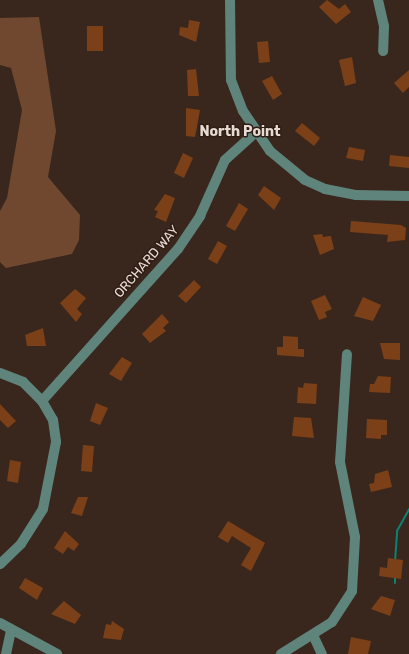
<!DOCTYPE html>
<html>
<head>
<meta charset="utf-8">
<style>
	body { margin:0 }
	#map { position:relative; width:409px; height:654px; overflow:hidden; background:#39271d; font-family:Rubik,sans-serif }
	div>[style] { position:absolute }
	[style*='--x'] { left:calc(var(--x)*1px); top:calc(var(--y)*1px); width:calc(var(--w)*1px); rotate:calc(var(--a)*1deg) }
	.green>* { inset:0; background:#70482f }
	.stream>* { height:2px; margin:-1px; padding:0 1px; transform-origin:1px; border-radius:1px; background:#0a8372 }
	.building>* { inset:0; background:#7b4017 }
	.minor>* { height:10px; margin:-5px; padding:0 5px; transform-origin:5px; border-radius:5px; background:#5e847b }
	span { translate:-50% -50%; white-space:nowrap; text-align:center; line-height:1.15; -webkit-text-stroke:3px #2f1d13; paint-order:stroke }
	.street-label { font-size:13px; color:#e7dad3 }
	.neighbourhood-label { font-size:14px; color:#e7dad3; font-weight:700 }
</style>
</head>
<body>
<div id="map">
	<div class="green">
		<i style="clip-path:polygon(39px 17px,56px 131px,48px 177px,80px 215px,79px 240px,72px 254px,6px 268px,0 262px,0 211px,7px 198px,22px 110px,11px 68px,0 65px,0 18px)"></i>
	</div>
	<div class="stream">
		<i style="--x:395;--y:562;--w:31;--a:-86"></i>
		<i style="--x:397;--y:531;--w:25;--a:-61"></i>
		<i style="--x:395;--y:583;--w:7;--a:-90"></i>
	</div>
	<div class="building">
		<i style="clip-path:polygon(327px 0,339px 9px,345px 4px,351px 12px,336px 24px,319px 7px)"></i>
		<i style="clip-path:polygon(189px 20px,200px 22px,196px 42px,179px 35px,180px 27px,188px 28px)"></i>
		<i style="clip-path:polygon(87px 26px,103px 26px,103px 51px,87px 51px)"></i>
		<i style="clip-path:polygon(268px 41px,270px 62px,259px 63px,257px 42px)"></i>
		<i style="clip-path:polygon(352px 57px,356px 83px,345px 86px,339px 60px)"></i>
		<i style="clip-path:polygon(196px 69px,199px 96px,188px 96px,187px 70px)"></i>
		<i style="clip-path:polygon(409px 70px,409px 87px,403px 93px,394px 83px)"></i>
		<i style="clip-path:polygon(272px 76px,282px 94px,273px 100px,262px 81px)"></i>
		<i style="clip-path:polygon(186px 108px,200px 110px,195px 137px,186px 136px)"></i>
		<i style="clip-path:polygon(302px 123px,320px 138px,314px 146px,295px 131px)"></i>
		<i style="clip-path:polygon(349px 147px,365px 150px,363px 161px,346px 158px)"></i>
		<i style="clip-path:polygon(183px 153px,193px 158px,184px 178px,174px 173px)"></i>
		<i style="clip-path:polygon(390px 155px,409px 157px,409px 168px,389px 166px)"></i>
		<i style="clip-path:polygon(264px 186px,281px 198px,274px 210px,258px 195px)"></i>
		<i style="clip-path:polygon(165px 194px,175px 198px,166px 222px,155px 217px,158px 211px,154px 210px)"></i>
		<i style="clip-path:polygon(239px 203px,248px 209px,235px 231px,226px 226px)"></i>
		<i style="clip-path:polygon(351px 221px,401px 225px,406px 228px,405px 240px,387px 242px,388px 235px,350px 232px)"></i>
		<i style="clip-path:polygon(322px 234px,323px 237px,331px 236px,334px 249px,320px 255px,313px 235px)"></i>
		<i style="clip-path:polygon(218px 241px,227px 246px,217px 264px,208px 259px)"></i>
		<i style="clip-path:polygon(194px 280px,201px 287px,186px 303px,178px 296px)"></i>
		<i style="clip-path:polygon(75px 289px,86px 298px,77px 309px,82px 314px,76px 322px,60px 303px)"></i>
		<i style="clip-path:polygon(325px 295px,332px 309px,325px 312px,327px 317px,319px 320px,311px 301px)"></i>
		<i style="clip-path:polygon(363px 297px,381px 305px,373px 321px,354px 316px)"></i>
		<i style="clip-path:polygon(162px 314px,169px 322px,163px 328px,166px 331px,150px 343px,142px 334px)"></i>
		<i style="clip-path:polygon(43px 328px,46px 346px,27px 346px,25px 335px)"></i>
		<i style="clip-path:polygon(283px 336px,298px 337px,298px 349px,304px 349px,304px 357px,277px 355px,277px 347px,283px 347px)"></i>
		<i style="clip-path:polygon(380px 343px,400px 343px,400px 360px,384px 359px)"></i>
		<i style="clip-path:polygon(122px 357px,132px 363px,121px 381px,109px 374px)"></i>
		<i style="clip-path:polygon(378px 376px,391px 377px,390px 393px,369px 392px,370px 384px,374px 384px)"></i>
		<i style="clip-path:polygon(304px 383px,317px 384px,316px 404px,297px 403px,298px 387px,303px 388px)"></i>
		<i style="clip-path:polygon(96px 403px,108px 408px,100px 425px,90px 421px)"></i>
		<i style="clip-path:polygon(0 404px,16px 421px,8px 428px,0 420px)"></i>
		<i style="clip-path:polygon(294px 417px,311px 418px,314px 438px,292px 436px)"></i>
		<i style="clip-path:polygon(367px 419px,387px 420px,387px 435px,381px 435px,381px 439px,366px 438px)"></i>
		<i style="clip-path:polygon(83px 445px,94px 446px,92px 472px,81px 471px)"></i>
		<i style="clip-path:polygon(10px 460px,21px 462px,18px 483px,7px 481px)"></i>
		<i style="clip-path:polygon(388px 470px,392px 487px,371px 492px,369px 484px,374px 483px,375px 474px)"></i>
		<i style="clip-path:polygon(78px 497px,88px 497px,82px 516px,71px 513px)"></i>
		<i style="clip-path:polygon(228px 521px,265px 543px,251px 571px,241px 565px,251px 548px,232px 536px,228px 543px,218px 537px)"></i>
		<i style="clip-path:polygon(65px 531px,79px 544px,74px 551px,68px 547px,63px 554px,54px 548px)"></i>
		<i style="clip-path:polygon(388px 558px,403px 560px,401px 579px,379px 576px,380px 567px,387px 568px)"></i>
		<i style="clip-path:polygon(25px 578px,43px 588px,37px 600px,19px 588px)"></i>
		<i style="clip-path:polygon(381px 596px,395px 600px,390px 616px,371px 609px)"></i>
		<i style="clip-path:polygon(64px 601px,81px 615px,75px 624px,51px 614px)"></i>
		<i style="clip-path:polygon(112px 621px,124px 629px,121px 640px,103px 638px,106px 624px,111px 625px)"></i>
		<i style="clip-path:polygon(351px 637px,371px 641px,368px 654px,348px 654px)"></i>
	</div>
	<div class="minor">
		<i style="--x:230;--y:0;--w:80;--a:89.3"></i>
		<i style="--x:231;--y:80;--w:33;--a:69"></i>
		<i style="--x:243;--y:111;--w:48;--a:56"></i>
		<i style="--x:270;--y:151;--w:45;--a:39.6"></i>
		<i style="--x:305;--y:180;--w:22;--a:24"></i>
		<i style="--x:325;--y:189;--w:32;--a:11"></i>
		<i style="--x:356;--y:195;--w:53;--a:1.1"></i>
		<i style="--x:378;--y:0;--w:27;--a:77"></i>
		<i style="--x:384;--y:26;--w:25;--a:92"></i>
		<i style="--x:0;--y:373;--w:25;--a:21"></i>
		<i style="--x:23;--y:382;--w:27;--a:45"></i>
		<i style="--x:42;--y:401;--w:22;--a:60"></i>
		<i style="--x:53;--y:420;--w:22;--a:82"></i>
		<i style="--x:56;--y:442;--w:68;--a:101"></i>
		<i style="--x:43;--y:509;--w:41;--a:122.2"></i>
		<i style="--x:21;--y:544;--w:29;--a:136"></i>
		<i style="--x:42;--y:401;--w:204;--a:-48.2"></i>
		<i style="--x:178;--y:249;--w:40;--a:-56"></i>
		<i style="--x:200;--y:216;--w:61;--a:-65.9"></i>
		<i style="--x:225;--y:160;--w:42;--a:-42.1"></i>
		<i style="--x:0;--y:623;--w:65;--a:28.5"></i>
		<i style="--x:313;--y:635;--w:21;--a:65"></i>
		<i style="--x:6;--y:654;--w:25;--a:-78"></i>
		<i style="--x:281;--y:654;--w:60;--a:-32.1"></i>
		<i style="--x:332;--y:622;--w:37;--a:-57"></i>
		<i style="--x:352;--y:591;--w:54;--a:-86.8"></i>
		<i style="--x:355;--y:537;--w:76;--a:-101.3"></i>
		<i style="--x:340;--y:462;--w:108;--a:-86.3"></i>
	</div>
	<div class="street-label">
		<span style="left:147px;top:262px;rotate:-49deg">ORCHARD WAY</span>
	</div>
	<div class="neighbourhood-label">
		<span style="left:240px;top:132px">North Point</span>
	</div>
</div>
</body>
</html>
